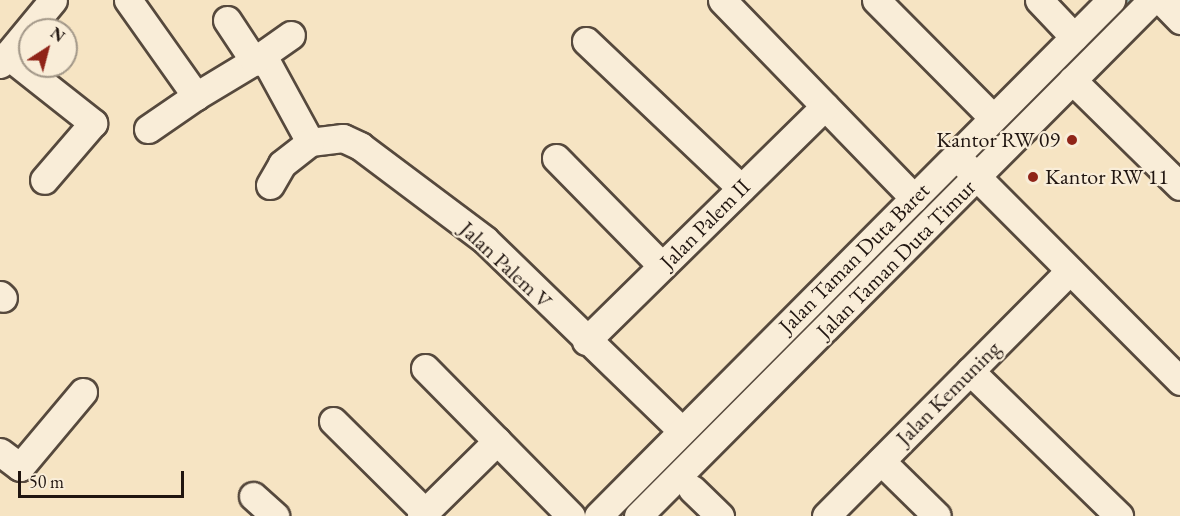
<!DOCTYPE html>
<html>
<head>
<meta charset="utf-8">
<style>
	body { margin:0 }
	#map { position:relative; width:1180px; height:516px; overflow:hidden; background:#f6e4c3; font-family:"EB Garamond",serif }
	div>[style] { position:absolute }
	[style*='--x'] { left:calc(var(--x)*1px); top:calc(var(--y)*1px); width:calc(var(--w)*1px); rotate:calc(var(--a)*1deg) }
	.stream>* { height:7px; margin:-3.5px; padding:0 3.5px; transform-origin:3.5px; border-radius:3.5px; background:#9dbeb8 }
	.roads { filter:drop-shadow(2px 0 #56493d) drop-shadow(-2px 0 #56493d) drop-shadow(0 2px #56493d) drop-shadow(0 -2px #56493d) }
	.minor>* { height:27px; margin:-13.5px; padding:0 13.5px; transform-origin:13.5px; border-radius:13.5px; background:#f9edd8 }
	.dots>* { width:16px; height:16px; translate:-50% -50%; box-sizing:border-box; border:3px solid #f9edd8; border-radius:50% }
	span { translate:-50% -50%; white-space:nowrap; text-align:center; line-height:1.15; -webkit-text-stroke:4.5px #f9edd8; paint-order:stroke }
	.poi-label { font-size:22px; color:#201510 }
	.right { translate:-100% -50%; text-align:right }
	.left { translate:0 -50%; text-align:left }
	.street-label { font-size:22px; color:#201510 }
	.north { position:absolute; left:18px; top:18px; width:60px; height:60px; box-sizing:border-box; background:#f9edd8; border:2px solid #a29788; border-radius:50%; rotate:36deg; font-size:16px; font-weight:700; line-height:24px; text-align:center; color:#201510 }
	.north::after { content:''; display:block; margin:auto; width:21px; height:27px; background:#8f2418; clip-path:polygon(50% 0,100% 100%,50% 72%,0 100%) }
	.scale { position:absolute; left:18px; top:471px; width:166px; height:27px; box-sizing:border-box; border:3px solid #201510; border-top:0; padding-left:8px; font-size:18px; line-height:21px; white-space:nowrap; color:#201510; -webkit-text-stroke:4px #f9edd8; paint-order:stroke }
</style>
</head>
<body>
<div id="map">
	<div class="stream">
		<i style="--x:969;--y:163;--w:230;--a:-45.2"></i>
		<i style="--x:854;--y:277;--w:151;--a:-44.7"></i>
	</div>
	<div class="roads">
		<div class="minor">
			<i style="--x:128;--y:0;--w:118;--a:54.7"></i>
			<i style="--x:196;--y:96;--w:68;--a:-31.1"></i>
			<i style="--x:254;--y:61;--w:13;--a:9"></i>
			<i style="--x:267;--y:63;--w:90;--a:61.4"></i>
			<i style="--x:722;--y:0;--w:276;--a:45.9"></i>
			<i style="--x:876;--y:0;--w:166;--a:45.2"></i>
			<i style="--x:1039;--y:0;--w:51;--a:46.6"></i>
			<i style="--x:1161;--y:0;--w:28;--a:46"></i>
			<i style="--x:227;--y:20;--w:49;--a:56.6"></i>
			<i style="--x:254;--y:61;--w:45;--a:-35.1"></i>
			<i style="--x:586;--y:41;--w:214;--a:43.5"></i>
			<i style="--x:7;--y:55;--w:110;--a:38.3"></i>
			<i style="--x:93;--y:123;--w:75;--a:130.7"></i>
			<i style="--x:0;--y:64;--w:83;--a:-50.4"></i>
			<i style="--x:1072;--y:80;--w:151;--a:44.5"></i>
			<i style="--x:148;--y:129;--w:58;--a:-34.5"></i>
			<i style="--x:310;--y:142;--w:33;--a:-7"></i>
			<i style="--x:343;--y:138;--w:19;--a:25"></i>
			<i style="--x:360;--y:146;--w:156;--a:36.9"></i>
			<i style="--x:485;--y:240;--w:274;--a:44.1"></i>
			<i style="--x:556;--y:158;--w:151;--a:45.5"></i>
			<i style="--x:965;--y:165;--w:305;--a:45.1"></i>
			<i style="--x:270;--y:185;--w:24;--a:-60"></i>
			<i style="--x:282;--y:164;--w:36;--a:-38"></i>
			<i style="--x:0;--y:295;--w:4;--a:45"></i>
			<i style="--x:586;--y:341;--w:335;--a:-44.5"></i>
			<i style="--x:425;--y:368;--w:208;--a:45.4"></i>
			<i style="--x:970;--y:371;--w:208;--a:44.2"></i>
			<i style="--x:333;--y:421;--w:129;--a:44.7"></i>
			<i style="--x:0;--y:452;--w:25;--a:37"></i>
			<i style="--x:20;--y:467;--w:98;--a:-50"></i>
			<i style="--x:881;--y:461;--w:78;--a:44.5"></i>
			<i style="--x:692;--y:489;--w:39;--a:44"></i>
			<i style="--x:253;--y:496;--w:30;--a:42"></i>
			<i style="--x:421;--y:516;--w:107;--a:-44.6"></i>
			<i style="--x:598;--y:516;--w:728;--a:-45.17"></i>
			<i style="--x:638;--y:516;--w:728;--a:-45.11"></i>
			<i style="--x:826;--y:516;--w:346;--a:-45.2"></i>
		</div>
	</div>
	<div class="dots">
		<i style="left:1072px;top:140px;background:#8f2418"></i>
		<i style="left:1033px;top:177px;background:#8f2418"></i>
	</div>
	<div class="poi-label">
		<span class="right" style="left:1060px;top:140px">Kantor RW 09</span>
		<span class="left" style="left:1045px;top:177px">Kantor RW 11</span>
	</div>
	<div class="street-label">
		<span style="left:705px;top:224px;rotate:-45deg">Jalan Palem II</span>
		<span style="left:854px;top:258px;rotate:-45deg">Jalan Taman Duta Baret</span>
		<span style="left:896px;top:259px;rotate:-45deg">Jalan Taman Duta Timur</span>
		<span style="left:506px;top:265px;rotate:43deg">Jalan Palem V</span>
		<span style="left:948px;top:393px;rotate:-45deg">Jalan Kemuning</span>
	</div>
	<div class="north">N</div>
	<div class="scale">50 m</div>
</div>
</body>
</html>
